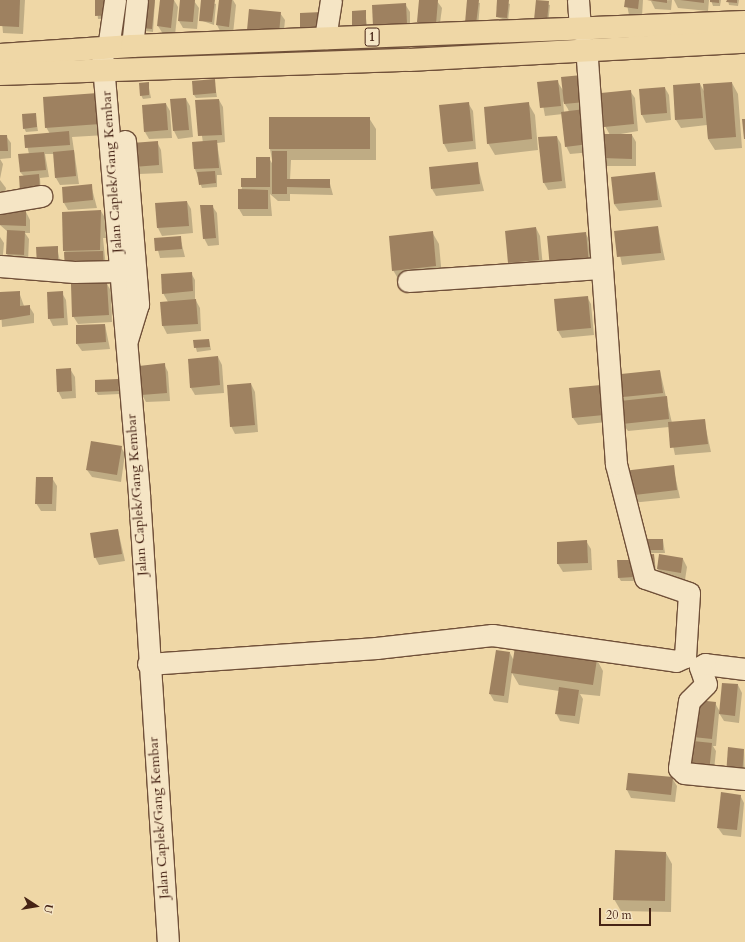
<!DOCTYPE html>
<html>
<head>
<meta charset="utf-8">
<style>
	body { margin:0 }
	#map { position:relative; width:745px; height:942px; overflow:hidden; background:#efd7a6; font-family:Cardo,serif }
	div>[style] { position:absolute }
	[style*='--x'] { left:calc(var(--x)*1px); top:calc(var(--y)*1px); width:calc(var(--w)*1px); rotate:calc(var(--a)*1deg) }
	.shadow>* { inset:0; background:#0003 }
	.building>* { inset:0; background:#9e8160 }
	.roads { filter:drop-shadow(1px 0 #705039) drop-shadow(-1px 0 #705039) drop-shadow(0 1px #705039) drop-shadow(0 -1px #705039) }
	.minor>* { height:21px; margin:-10.5px; padding:0 10.5px; transform-origin:10.5px; border-radius:10.5px; background:#f5e5c5 }
	.highway>* { height:22px; margin:-11px; padding:0 11px; transform-origin:11px; border-radius:11px; background:#efd7a6 }
	span { translate:-50% -50%; white-space:nowrap; text-align:center; line-height:1.15; -webkit-text-stroke:3px #f5e5c5; paint-order:stroke }
	.shield-label span { padding:1px 3px; background:#f5e5c5; border:1px solid; border-radius:3px; -webkit-text-stroke-width:0 }
	.shield-label { font-size:13px; color:#462315; font-weight:700 }
	.street-label { font-size:14px; color:#462315 }
	.north { position:absolute; left:16px; top:886px; width:40px; height:40px; -webkit-text-stroke:3px #f5e5c5; paint-order:stroke; rotate:102deg; font-size:11px; font-weight:700; line-height:16px; text-align:center; color:#462315 }
	.north::after { content:''; display:block; margin:auto; width:14px; height:18px; background:#462315; clip-path:polygon(50% 0,100% 100%,50% 72%,0 100%) }
	.scale { position:absolute; left:599px; top:908px; width:52px; height:18px; box-sizing:border-box; border:2px solid #462315; border-top:0; padding-left:5px; font-size:12px; line-height:14px; white-space:nowrap; color:#462315; -webkit-text-stroke:3px #f5e5c5; paint-order:stroke }
</style>
</head>
<body>
<div id="map">
	<div class="shadow">
		<i style="clip-path:polygon(0 0,25px 0,23px 34px,3px 33px)"></i>
		<i style="clip-path:polygon(96px 0,113px 18px,98px 19px)"></i>
		<i style="clip-path:polygon(155px 0,153px 32px,145px 31px,143px 28px)"></i>
		<i style="clip-path:polygon(161px 0,174px 0,178px 7px,175px 35px,163px 34px,158px 26px)"></i>
		<i style="clip-path:polygon(181px 0,194px 1px,199px 8px,197px 29px,183px 28px,179px 21px)"></i>
		<i style="clip-path:polygon(202px 0,216px 4px,214px 25px,200px 20px)"></i>
		<i style="clip-path:polygon(220px 0,233px 0,236px 5px,233px 34px,221px 33px,217px 25px)"></i>
		<i style="clip-path:polygon(420px 0,437px 1px,442px 8px,439px 31px,422px 30px,418px 22px)"></i>
		<i style="clip-path:polygon(468px 0,480px 3px,478px 27px)"></i>
		<i style="clip-path:polygon(499px 0,510px 4px,508px 21px,497px 17px)"></i>
		<i style="clip-path:polygon(626px 0,643px 0,642px 16px,629px 15px)"></i>
		<i style="clip-path:polygon(672px 0,671px 10px,655px 9px,651px 1px)"></i>
		<i style="clip-path:polygon(674px 0,709px 0,708px 11px,678px 8px)"></i>
		<i style="clip-path:polygon(711px 0,721px 0,720px 6px,713px 6px)"></i>
		<i style="clip-path:polygon(728px 0,739px 0,738px 6px,729px 5px)"></i>
		<i style="clip-path:polygon(537px 1px,550px 5px,548px 24px)"></i>
		<i style="clip-path:polygon(405px 4px,410px 12px,410px 32px,378px 33px)"></i>
		<i style="clip-path:polygon(365px 12px,368px 31px,355px 32px)"></i>
		<i style="clip-path:polygon(280px 13px,285px 20px,283px 40px,252px 37px,248px 29px)"></i>
		<i style="clip-path:polygon(evenodd,582px 76px,592px 152px,570px 154px,566px 146px,563px 114px,545px 116px,539px 83px,557px 81px,564px 92px,582px 76px,563px 101px,568px 109px,569px 112px,564px 112px,563px 101px)"></i>
		<i style="clip-path:polygon(214px 80px,217px 97px,196px 98px,194px 95px)"></i>
		<i style="clip-path:polygon(148px 83px,151px 98px,143px 99px,141px 95px)"></i>
		<i style="clip-path:polygon(732px 83px,738px 94px,742px 148px,715px 150px,708px 139px,707px 125px,681px 128px,676px 120px,674px 86px,700px 84px,705px 93px)"></i>
		<i style="clip-path:polygon(665px 88px,669px 95px,671px 120px,646px 123px,642px 115px,640px 90px)"></i>
		<i style="clip-path:polygon(630px 91px,635px 98px,638px 131px,615px 135px,632px 135px,636px 142px,636px 166px,607px 166px,603px 158px,610px 135px,605px 126px)"></i>
		<i style="clip-path:polygon(97px 94px,106px 135px,72px 137px,79px 184px,60px 185px,56px 178px,54px 154px,45px 154px,49px 177px,40px 178px,41px 194px,20px 172px,29px 154px,25px 136px,50px 134px,46px 127px)"></i>
		<i style="clip-path:polygon(186px 99px,190px 106px,193px 137px,178px 139px,174px 131px,171px 100px)"></i>
		<i style="clip-path:polygon(219px 100px,223px 107px,225px 142px,217px 143px,222px 175px,217px 175px,217px 187px,202px 188px,195px 169px,193px 143px,203px 143px,197px 101px)"></i>
		<i style="clip-path:polygon(468px 103px,473px 111px,476px 149px,448px 152px,444px 144px,440px 106px)"></i>
		<i style="clip-path:polygon(528px 103px,535px 115px,538px 150px,495px 155px,488px 143px)"></i>
		<i style="clip-path:polygon(166px 104px,170px 111px,172px 138px,149px 139px,145px 132px)"></i>
		<i style="clip-path:polygon(35px 114px,38px 131px,26px 132px,24px 128px)"></i>
		<i style="clip-path:polygon(369px 118px,376px 129px,376px 160px,291px 160px,290px 180px,329px 180px,333px 195px,290px 194px,290px 201px,278px 201px,270px 194px,272px 216px,243px 216px,239px 209px,242px 187px,257px 179px,269px 158px,273px 165px,270px 149px)"></i>
		<i style="clip-path:polygon(0 136px,6px 136px,11px 143px,11px 158px,0 159px)"></i>
		<i style="clip-path:polygon(557px 137px,561px 144px,566px 188px,548px 190px,544px 183px)"></i>
		<i style="clip-path:polygon(157px 142px,161px 150px,163px 173px,139px 174px,134px 167px)"></i>
		<i style="clip-path:polygon(0 159px,3px 164px,0 179px)"></i>
		<i style="clip-path:polygon(477px 163px,484px 191px,436px 196px,432px 189px)"></i>
		<i style="clip-path:polygon(655px 173px,662px 207px,619px 211px,614px 204px)"></i>
		<i style="clip-path:polygon(0 180px,6px 188px,3px 205px,0 205px)"></i>
		<i style="clip-path:polygon(91px 185px,97px 208px,68px 210px,64px 203px)"></i>
		<i style="clip-path:polygon(187px 202px,191px 209px,193px 233px,162px 236px,158px 228px,156px 204px)"></i>
		<i style="clip-path:polygon(212px 206px,217px 213px,219px 245px,208px 246px,204px 238px)"></i>
		<i style="clip-path:polygon(0 211px,26px 212px,30px 220px,30px 233px,25px 233px,29px 239px,28px 262px,11px 261px,7px 254px,8px 232px,0 225px)"></i>
		<i style="clip-path:polygon(101px 211px,105px 218px,106px 238px,103px 238px,107px 277px,64px 251px,63px 213px)"></i>
		<i style="clip-path:polygon(658px 227px,665px 260px,622px 265px,615px 232px)"></i>
		<i style="clip-path:polygon(536px 228px,540px 236px,543px 267px,514px 270px,509px 262px)"></i>
		<i style="clip-path:polygon(432px 232px,439px 244px,442px 277px,400px 282px,393px 270px)"></i>
		<i style="clip-path:polygon(585px 233px,590px 241px,593px 272px,555px 276px)"></i>
		<i style="clip-path:polygon(0 237px,4px 243px,2px 265px,0 265px)"></i>
		<i style="clip-path:polygon(180px 237px,185px 257px,160px 258px,155px 239px)"></i>
		<i style="clip-path:polygon(57px 247px,62px 271px,42px 272px)"></i>
		<i style="clip-path:polygon(191px 273px,195px 280px,195px 299px,200px 308px,201px 331px,167px 334px,163px 326px,161px 303px,168px 302px,163px 293px)"></i>
		<i style="clip-path:polygon(107px 284px,111px 291px,112px 322px,78px 324px,73px 316px)"></i>
		<i style="clip-path:polygon(19px 292px,24px 306px,29px 306px,34px 314px,34px 323px,2px 327px,0 293px)"></i>
		<i style="clip-path:polygon(62px 293px,66px 300px,68px 325px,53px 326px,49px 318px)"></i>
		<i style="clip-path:polygon(587px 297px,591px 304px,594px 335px,562px 338px,558px 331px)"></i>
		<i style="clip-path:polygon(105px 325px,110px 349px,82px 351px,77px 344px)"></i>
		<i style="clip-path:polygon(209px 340px,211px 350px,197px 352px,194px 341px)"></i>
		<i style="clip-path:polygon(218px 357px,222px 365px,224px 393px,195px 395px,191px 388px)"></i>
		<i style="clip-path:polygon(164px 364px,168px 372px,170px 401px,146px 402px,142px 395px)"></i>
		<i style="clip-path:polygon(70px 369px,75px 377px,76px 398px,62px 399px,58px 391px)"></i>
		<i style="clip-path:polygon(660px 371px,672px 423px,704px 420px,711px 452px,675px 455px,669px 427px,628px 431px,623px 424px,624px 397px)"></i>
		<i style="clip-path:polygon(118px 380px,120px 394px,98px 395px,96px 392px)"></i>
		<i style="clip-path:polygon(251px 384px,255px 392px,258px 432px,235px 434px,231px 426px)"></i>
		<i style="clip-path:polygon(600px 386px,607px 422px,578px 425px,573px 418px)"></i>
		<i style="clip-path:polygon(121px 447px,125px 454px,121px 482px,92px 477px,87px 470px)"></i>
		<i style="clip-path:polygon(673px 467px,680px 498px,631px 503px,627px 495px)"></i>
		<i style="clip-path:polygon(52px 478px,57px 486px,56px 511px,41px 511px,36px 503px)"></i>
		<i style="clip-path:polygon(118px 530px,125px 561px,99px 565px,95px 557px)"></i>
		<i style="clip-path:polygon(663px 540px,665px 553px,644px 553px)"></i>
		<i style="clip-path:polygon(586px 541px,591px 549px,592px 570px,563px 572px,558px 564px,558px 543px)"></i>
		<i style="clip-path:polygon(654px 555px,656px 571px,648px 571px)"></i>
		<i style="clip-path:polygon(683px 559px,687px 567px,685px 580px,662px 576px,658px 569px)"></i>
		<i style="clip-path:polygon(635px 564px,636px 581px,621px 581px,619px 578px)"></i>
		<i style="clip-path:polygon(510px 653px,514px 661px,597px 660px,603px 671px,600px 696px,580px 694px,583px 699px,579px 724px,560px 721px,556px 713px,559px 691px,519px 685px,512px 673px,508px 703px,494px 701px,490px 694px)"></i>
		<i style="clip-path:polygon(738px 685px,742px 693px,739px 723px,724px 721px,719px 713px,716px 746px,713px 746px,716px 751px,713px 780px,694px 737px,715px 703px,720px 712px)"></i>
		<i style="clip-path:polygon(744px 750px,745px 783px,731px 782px)"></i>
		<i style="clip-path:polygon(629px 774px,672px 778px,677px 786px,675px 802px,631px 798px,627px 790px)"></i>
		<i style="clip-path:polygon(740px 795px,744px 803px,741px 837px,723px 835px,718px 828px)"></i>
		<i style="clip-path:polygon(666px 853px,672px 864px,671px 912px,621px 911px,614px 899px)"></i>
	</div>
	<div class="building">
		<i style="clip-path:polygon(0 0,20px 0,19px 27px,0 26px)"></i>
		<i style="clip-path:polygon(95px 0,111px 0,111px 15px,95px 16px)"></i>
		<i style="clip-path:polygon(145px 0,155px 0,152px 29px,142px 28px)"></i>
		<i style="clip-path:polygon(160px 0,174px 0,171px 28px,157px 26px)"></i>
		<i style="clip-path:polygon(180px 0,195px 0,193px 22px,178px 21px)"></i>
		<i style="clip-path:polygon(201px 0,215px 0,212px 22px,199px 21px)"></i>
		<i style="clip-path:polygon(219px 0,232px 0,229px 27px,216px 25px)"></i>
		<i style="clip-path:polygon(419px 0,438px 0,436px 24px,417px 22px)"></i>
		<i style="clip-path:polygon(467px 0,479px 0,476px 24px,465px 23px)"></i>
		<i style="clip-path:polygon(497px 0,509px 0,507px 18px,496px 17px)"></i>
		<i style="clip-path:polygon(536px 0,549px 1px,547px 21px,534px 20px)"></i>
		<i style="clip-path:polygon(625px 0,639px 0,638px 9px,624px 7px)"></i>
		<i style="clip-path:polygon(647px 0,667px 0,667px 3px)"></i>
		<i style="clip-path:polygon(680px 0,704px 0,704px 3px)"></i>
		<i style="clip-path:polygon(710px 0,719px 0,719px 3px,710px 2px)"></i>
		<i style="clip-path:polygon(727px 0,737px 0,737px 3px,726px 2px)"></i>
		<i style="clip-path:polygon(406px 3px,407px 24px,373px 26px,372px 5px)"></i>
		<i style="clip-path:polygon(249px 9px,281px 12px,279px 33px,247px 30px)"></i>
		<i style="clip-path:polygon(366px 10px,366px 28px,352px 29px,352px 11px)"></i>
		<i style="clip-path:polygon(322px 12px,323px 27px,300px 28px,300px 13px)"></i>
		<i style="clip-path:polygon(582px 75px,585px 102px,564px 104px,561px 77px)"></i>
		<i style="clip-path:polygon(215px 79px,216px 93px,193px 95px,192px 81px)"></i>
		<i style="clip-path:polygon(558px 80px,561px 106px,540px 108px,537px 82px)"></i>
		<i style="clip-path:polygon(149px 82px,149px 95px,140px 96px,139px 83px)"></i>
		<i style="clip-path:polygon(732px 82px,736px 137px,708px 139px,703px 84px)"></i>
		<i style="clip-path:polygon(700px 83px,703px 118px,675px 120px,673px 85px)"></i>
		<i style="clip-path:polygon(665px 87px,667px 113px,641px 115px,639px 89px)"></i>
		<i style="clip-path:polygon(631px 90px,634px 124px,604px 127px,601px 93px)"></i>
		<i style="clip-path:polygon(98px 93px,100px 124px,45px 128px,43px 97px)"></i>
		<i style="clip-path:polygon(186px 98px,189px 130px,173px 131px,170px 99px)"></i>
		<i style="clip-path:polygon(219px 99px,222px 135px,198px 136px,195px 100px)"></i>
		<i style="clip-path:polygon(469px 102px,473px 141px,443px 144px,439px 105px)"></i>
		<i style="clip-path:polygon(529px 102px,532px 139px,487px 144px,484px 107px)"></i>
		<i style="clip-path:polygon(166px 103px,168px 130px,144px 132px,142px 105px)"></i>
		<i style="clip-path:polygon(585px 109px,589px 144px,565px 147px,561px 112px)"></i>
		<i style="clip-path:polygon(36px 113px,37px 127px,23px 129px,22px 114px)"></i>
		<i style="clip-path:polygon(269px 117px,370px 117px,370px 149px,269px 149px)"></i>
		<i style="clip-path:polygon(742px 119px,745px 119px,745px 139px,744px 139px)"></i>
		<i style="clip-path:polygon(69px 131px,70px 145px,25px 148px,24px 135px)"></i>
		<i style="clip-path:polygon(602px 134px,632px 134px,632px 159px,602px 158px)"></i>
		<i style="clip-path:polygon(0 135px,7px 135px,8px 151px,0 151px)"></i>
		<i style="clip-path:polygon(557px 136px,562px 181px,543px 183px,538px 137px)"></i>
		<i style="clip-path:polygon(217px 140px,219px 168px,194px 169px,192px 142px)"></i>
		<i style="clip-path:polygon(158px 141px,159px 165px,133px 167px,132px 143px)"></i>
		<i style="clip-path:polygon(74px 150px,76px 176px,55px 178px,53px 152px)"></i>
		<i style="clip-path:polygon(272px 151px,287px 151px,287px 179px,330px 179px,330px 188px,287px 187px,287px 194px,272px 194px)"></i>
		<i style="clip-path:polygon(44px 152px,46px 170px,20px 172px,18px 154px)"></i>
		<i style="clip-path:polygon(256px 157px,270px 157px,270px 187px,241px 187px,241px 178px,256px 178px)"></i>
		<i style="clip-path:polygon(478px 162px,480px 184px,431px 189px,429px 167px)"></i>
		<i style="clip-path:polygon(215px 171px,216px 183px,199px 185px,197px 172px)"></i>
		<i style="clip-path:polygon(655px 172px,658px 200px,614px 204px,611px 177px)"></i>
		<i style="clip-path:polygon(39px 174px,40px 191px,20px 192px,19px 176px)"></i>
		<i style="clip-path:polygon(92px 184px,93px 200px,63px 203px,62px 187px)"></i>
		<i style="clip-path:polygon(238px 189px,268px 190px,268px 209px,238px 209px)"></i>
		<i style="clip-path:polygon(187px 201px,189px 226px,157px 228px,155px 203px)"></i>
		<i style="clip-path:polygon(200px 205px,213px 205px,216px 238px,203px 239px)"></i>
		<i style="clip-path:polygon(0 210px,26px 211px,26px 226px,0 225px)"></i>
		<i style="clip-path:polygon(101px 210px,100px 250px,63px 251px,62px 212px)"></i>
		<i style="clip-path:polygon(658px 226px,661px 253px,617px 257px,614px 231px)"></i>
		<i style="clip-path:polygon(536px 227px,539px 260px,508px 263px,505px 231px)"></i>
		<i style="clip-path:polygon(7px 230px,25px 231px,24px 255px,6px 254px)"></i>
		<i style="clip-path:polygon(433px 231px,436px 266px,392px 271px,389px 236px)"></i>
		<i style="clip-path:polygon(586px 232px,589px 264px,550px 268px,547px 236px)"></i>
		<i style="clip-path:polygon(181px 236px,182px 249px,155px 251px,154px 238px)"></i>
		<i style="clip-path:polygon(58px 246px,58px 264px,37px 265px,36px 247px)"></i>
		<i style="clip-path:polygon(103px 251px,104px 269px,65px 271px,64px 252px)"></i>
		<i style="clip-path:polygon(192px 272px,193px 291px,162px 294px,161px 274px)"></i>
		<i style="clip-path:polygon(107px 283px,109px 315px,72px 317px,71px 284px)"></i>
		<i style="clip-path:polygon(20px 291px,20px 306px,30px 305px,30px 315px,0 320px,0 292px)"></i>
		<i style="clip-path:polygon(63px 291px,64px 318px,48px 319px,47px 292px)"></i>
		<i style="clip-path:polygon(588px 296px,591px 328px,557px 331px,554px 299px)"></i>
		<i style="clip-path:polygon(196px 299px,198px 324px,162px 326px,160px 302px)"></i>
		<i style="clip-path:polygon(105px 324px,106px 342px,76px 344px,76px 325px)"></i>
		<i style="clip-path:polygon(209px 339px,210px 347px,194px 348px,193px 340px)"></i>
		<i style="clip-path:polygon(218px 356px,220px 385px,190px 388px,188px 359px)"></i>
		<i style="clip-path:polygon(165px 363px,167px 393px,141px 395px,139px 366px)"></i>
		<i style="clip-path:polygon(71px 368px,72px 391px,57px 392px,56px 369px)"></i>
		<i style="clip-path:polygon(660px 370px,663px 393px,623px 397px,621px 374px)"></i>
		<i style="clip-path:polygon(118px 379px,119px 391px,95px 392px,95px 380px)"></i>
		<i style="clip-path:polygon(251px 383px,255px 425px,230px 427px,227px 385px)"></i>
		<i style="clip-path:polygon(601px 385px,604px 415px,572px 418px,569px 388px)"></i>
		<i style="clip-path:polygon(667px 396px,669px 419px,622px 424px,620px 401px)"></i>
		<i style="clip-path:polygon(705px 419px,708px 444px,670px 448px,668px 422px)"></i>
		<i style="clip-path:polygon(91px 441px,122px 446px,117px 475px,86px 470px)"></i>
		<i style="clip-path:polygon(674px 465px,677px 490px,626px 496px,623px 471px)"></i>
		<i style="clip-path:polygon(36px 477px,53px 477px,52px 504px,35px 504px)"></i>
		<i style="clip-path:polygon(118px 529px,122px 554px,94px 558px,90px 533px)"></i>
		<i style="clip-path:polygon(641px 539px,663px 539px,663px 550px,641px 550px)"></i>
		<i style="clip-path:polygon(587px 540px,588px 563px,557px 564px,557px 542px)"></i>
		<i style="clip-path:polygon(654px 554px,655px 568px,645px 568px,645px 555px)"></i>
		<i style="clip-path:polygon(659px 554px,683px 558px,681px 573px,657px 569px)"></i>
		<i style="clip-path:polygon(617px 560px,634px 560px,634px 577px,618px 578px)"></i>
		<i style="clip-path:polygon(515px 647px,597px 659px,593px 685px,511px 673px)"></i>
		<i style="clip-path:polygon(496px 650px,510px 652px,504px 696px,489px 694px)"></i>
		<i style="clip-path:polygon(722px 683px,738px 684px,735px 716px,719px 714px)"></i>
		<i style="clip-path:polygon(559px 687px,579px 690px,575px 716px,555px 714px)"></i>
		<i style="clip-path:polygon(697px 700px,716px 702px,712px 739px,693px 737px)"></i>
		<i style="clip-path:polygon(693px 741px,712px 743px,709px 773px,690px 771px)"></i>
		<i style="clip-path:polygon(728px 747px,744px 749px,742px 776px,726px 775px)"></i>
		<i style="clip-path:polygon(628px 773px,673px 777px,671px 795px,626px 790px)"></i>
		<i style="clip-path:polygon(721px 792px,741px 795px,737px 830px,717px 828px)"></i>
		<i style="clip-path:polygon(615px 850px,666px 852px,665px 901px,613px 900px)"></i>
	</div>
	<div class="roads">
		<div class="minor">
			<i style="--x:578;--y:0;--w:30;--a:86"></i>
			<i style="--x:325;--y:38;--w:38;--a:-81"></i>
			<i style="--x:132;--y:46;--w:46;--a:-83.8"></i>
			<i style="--x:108;--y:48;--w:49;--a:-81.7"></i>
			<i style="--x:102;--y:53;--w:444;--a:85.2"></i>
			<i style="--x:139;--y:495;--w:448;--a:86.3"></i>
			<i style="--x:125;--y:141;--w:164;--a:85.4"></i>
			<i style="--x:138;--y:304;--w:37;--a:107"></i>
			<i style="--x:0;--y:203;--w:42;--a:-9.7"></i>
			<i style="--x:0;--y:266;--w:74;--a:4.6"></i>
			<i style="--x:74;--y:272;--w:46;--a:-1.2"></i>
			<i style="--x:408;--y:281;--w:193;--a:-3.9"></i>
			<i style="--x:148;--y:664;--w:229;--a:-4"></i>
			<i style="--x:376;--y:648;--w:117;--a:-6.4"></i>
			<i style="--x:492;--y:635;--w:186;--a:8"></i>
			<i style="--x:676;--y:661;--w:10;--a:-24"></i>
			<i style="--x:685;--y:657;--w:64;--a:-86.4"></i>
			<i style="--x:689;--y:593;--w:46;--a:-161.2"></i>
			<i style="--x:645;--y:578;--w:118;--a:-104.3"></i>
			<i style="--x:616;--y:464;--w:417;--a:-94.1"></i>
			<i style="--x:745;--y:669;--w:40;--a:-172.9"></i>
			<i style="--x:705;--y:664;--w:6;--a:149"></i>
			<i style="--x:700;--y:667;--w:18;--a:71"></i>
			<i style="--x:706;--y:684;--w:24;--a:135"></i>
			<i style="--x:689;--y:701;--w:68;--a:98.5"></i>
			<i style="--x:679;--y:768;--w:7;--a:45"></i>
			<i style="--x:684;--y:773;--w:61;--a:5.6"></i>
		</div>
		<div class="highway">
			<i style="--x:0;--y:55;--w:132;--a:-3.9"></i>
			<i style="--x:132;--y:46;--w:613;--a:-2.24"></i>
			<i style="--x:0;--y:74;--w:409;--a:-2"></i>
			<i style="--x:409;--y:60;--w:336;--a:-3.1"></i>
		</div>
	</div>
	<div class="shield-label">
		<span style="left:372px;top:37px">1</span>
	</div>
	<div class="street-label">
		<span style="left:112px;top:172px;rotate:-94deg">Jalan Caplek/Gang Kembar</span>
		<span style="left:137px;top:495px;rotate:-94deg">Jalan Caplek/Gang Kembar</span>
		<span style="left:159px;top:818px;rotate:-94deg">Jalan Caplek/Gang Kembar</span>
	</div>
	<div class="north">U</div>
	<div class="scale">20 m</div>
</div>
</body>
</html>
